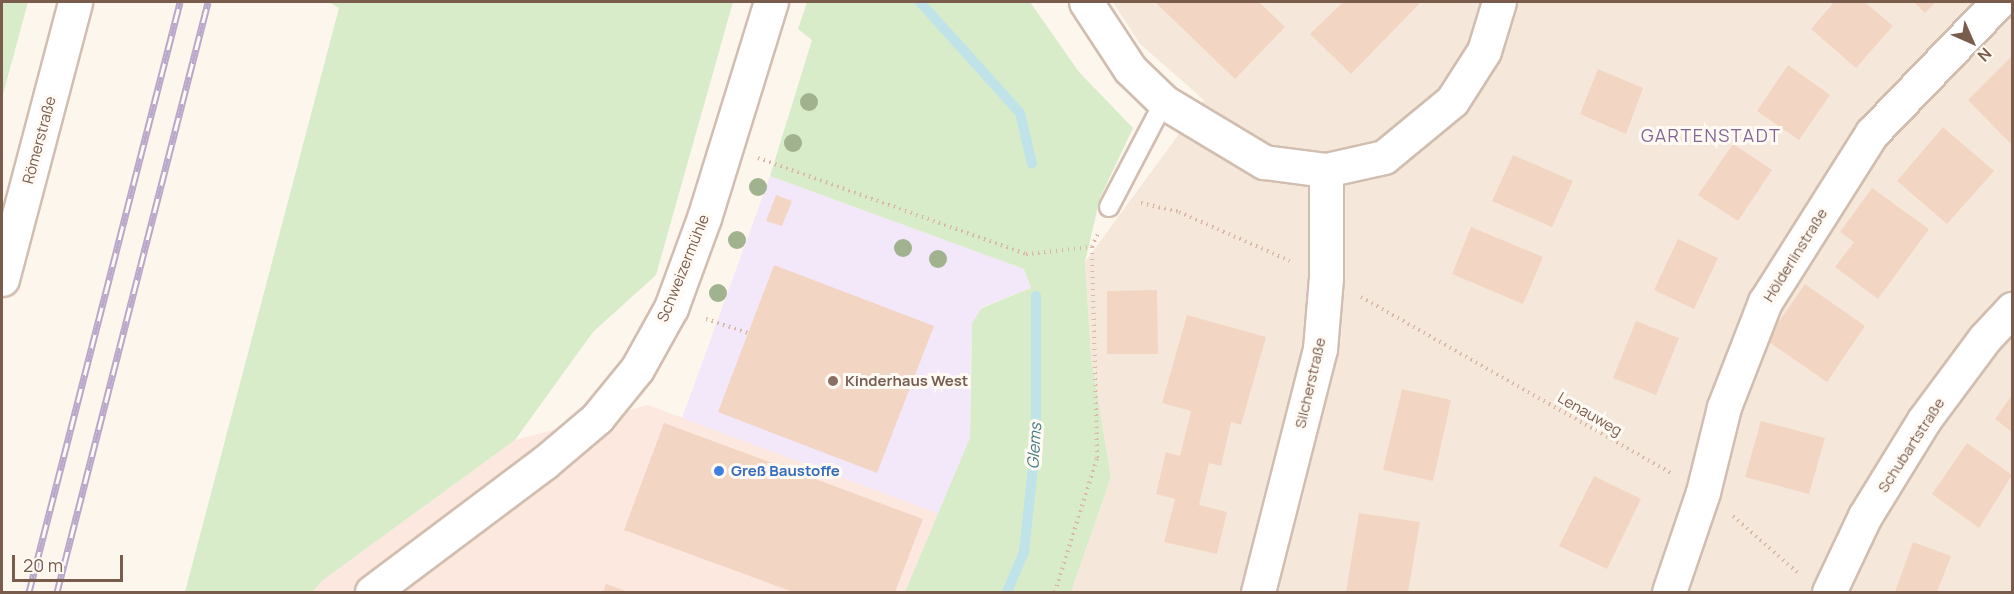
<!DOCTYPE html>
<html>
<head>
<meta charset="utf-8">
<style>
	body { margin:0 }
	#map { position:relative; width:2014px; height:594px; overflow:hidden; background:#fdf6ec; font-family:Manrope,sans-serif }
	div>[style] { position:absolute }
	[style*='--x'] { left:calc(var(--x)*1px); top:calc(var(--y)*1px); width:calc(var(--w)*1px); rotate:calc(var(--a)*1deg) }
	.residential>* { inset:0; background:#f5e8da }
	.commercial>* { inset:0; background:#fde8e0 }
	.education>* { inset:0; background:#f3e8fa }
	.green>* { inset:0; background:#d8ecc9 }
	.stream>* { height:10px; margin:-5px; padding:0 5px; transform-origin:5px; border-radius:5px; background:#bfe3e8 }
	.building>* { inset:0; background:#f3d5c3 }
	.path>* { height:4px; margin-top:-2px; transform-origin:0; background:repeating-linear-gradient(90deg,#d9b8a5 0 1.5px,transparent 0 6px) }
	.roads { filter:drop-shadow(2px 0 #d1beb0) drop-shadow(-2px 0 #d1beb0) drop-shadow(0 2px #d1beb0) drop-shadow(0 -2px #d1beb0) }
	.lane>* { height:18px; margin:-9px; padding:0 9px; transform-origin:9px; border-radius:9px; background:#fff }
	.street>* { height:33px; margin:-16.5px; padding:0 16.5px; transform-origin:16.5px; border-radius:16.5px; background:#fff }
	.secondary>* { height:33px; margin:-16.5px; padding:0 16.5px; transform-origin:16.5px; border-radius:16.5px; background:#fff }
	.rail>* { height:7px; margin-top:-3.5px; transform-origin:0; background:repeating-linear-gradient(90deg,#fffaf3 0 14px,#b9a8c9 0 28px); box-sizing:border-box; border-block:2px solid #b9a8c9 }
	.trees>* { width:18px; height:18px; margin:-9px; border-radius:50%; background:#a0b28e }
	.dots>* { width:16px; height:16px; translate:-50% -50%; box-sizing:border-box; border:3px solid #fffaf3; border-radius:50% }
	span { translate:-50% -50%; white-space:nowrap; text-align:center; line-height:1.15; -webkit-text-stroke:6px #fffaf3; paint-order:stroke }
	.street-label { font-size:15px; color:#7a5c4d }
	.education-label { font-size:15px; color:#785e54; font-weight:700 }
	.left { translate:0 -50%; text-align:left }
	.shop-label { font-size:15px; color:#366cbe; font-weight:700 }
	.water-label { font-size:16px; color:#437c86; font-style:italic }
	.quarter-label { font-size:18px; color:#846695; letter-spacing:1.5px }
	.frame { position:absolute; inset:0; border:3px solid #7a5c4d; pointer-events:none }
	.north { position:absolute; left:1942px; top:12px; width:60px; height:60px; -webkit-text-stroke:4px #fffaf3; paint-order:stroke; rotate:135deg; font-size:16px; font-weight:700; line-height:24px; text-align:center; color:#7a5c4d }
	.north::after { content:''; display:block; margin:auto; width:21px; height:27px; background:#7a5c4d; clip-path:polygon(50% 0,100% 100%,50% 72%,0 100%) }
	.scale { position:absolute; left:12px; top:555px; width:111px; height:27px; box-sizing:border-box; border:3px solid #7a5c4d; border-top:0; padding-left:8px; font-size:18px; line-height:21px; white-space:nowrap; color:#7a5c4d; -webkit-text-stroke:4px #fffaf3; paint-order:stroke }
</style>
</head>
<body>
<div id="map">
	<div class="residential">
		<i style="clip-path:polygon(1113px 2px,2012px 2px,2012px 592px,1071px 592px,1111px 477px,1091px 357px,1085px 262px,1204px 100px,1140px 44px)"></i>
	</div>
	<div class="commercial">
		<i style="clip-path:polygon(648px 405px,940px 514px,905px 592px,312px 592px,323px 580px,515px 440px)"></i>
	</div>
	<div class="education">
		<i style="clip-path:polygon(770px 176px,1024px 269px,1031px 288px,982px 307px,971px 343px,970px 438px,940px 514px,682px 418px)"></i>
	</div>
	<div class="green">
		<i style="clip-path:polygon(2px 2px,28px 2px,2px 98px)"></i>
		<i style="clip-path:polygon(329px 2px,733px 2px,656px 275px,593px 332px,515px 440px,323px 580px,312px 592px,185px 592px,339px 8px)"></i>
		<i style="clip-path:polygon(807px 2px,1030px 2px,1079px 72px,1133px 128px,1100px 198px,1085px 262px,1091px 357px,1111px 477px,1071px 592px,905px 592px,970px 438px,972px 323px,982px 308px,1031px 288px,1024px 269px,770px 176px,812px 40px,798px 29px)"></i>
	</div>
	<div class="stream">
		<i style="--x:920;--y:2;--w:149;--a:48"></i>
		<i style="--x:1020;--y:113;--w:52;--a:76.8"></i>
		<i style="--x:1007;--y:592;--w:43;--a:-67"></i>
		<i style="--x:1024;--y:552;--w:113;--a:-83.9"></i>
		<i style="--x:1036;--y:440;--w:144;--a:-90"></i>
	</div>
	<div class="building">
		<i style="clip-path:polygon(1155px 2px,1259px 2px,1285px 27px,1235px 79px)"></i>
		<i style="clip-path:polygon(1343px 2px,1421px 2px,1351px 74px,1310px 34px)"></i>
		<i style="clip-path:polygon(1834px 2px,1865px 2px,1893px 26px,1856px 68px,1811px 29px)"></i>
		<i style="clip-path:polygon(1914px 2px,1936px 2px,1925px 13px)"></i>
		<i style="clip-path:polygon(2012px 56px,2012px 145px,1968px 100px)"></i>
		<i style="clip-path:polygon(1788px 65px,1830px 95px,1799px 140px,1757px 111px)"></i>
		<i style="clip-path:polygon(1598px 69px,1643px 88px,1626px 134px,1580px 114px)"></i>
		<i style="clip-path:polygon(1943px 127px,1994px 171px,1947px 224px,1897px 181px)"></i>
		<i style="clip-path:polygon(1733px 144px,1772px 170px,1738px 221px,1698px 195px)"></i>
		<i style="clip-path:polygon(1513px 155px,1573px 181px,1552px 227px,1492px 201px)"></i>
		<i style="clip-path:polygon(1872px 188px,1929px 229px,1878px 299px,1835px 267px,1854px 242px,1840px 232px)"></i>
		<i style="clip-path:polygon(776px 195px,792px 201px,782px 226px,766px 221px)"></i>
		<i style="clip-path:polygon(1471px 227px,1543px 257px,1523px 304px,1452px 274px)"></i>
		<i style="clip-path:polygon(1678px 239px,1718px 258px,1694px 309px,1654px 290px)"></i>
		<i style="clip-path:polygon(774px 265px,934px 326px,877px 473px,718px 412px)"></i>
		<i style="clip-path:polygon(1805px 284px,1865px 326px,1827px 382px,1766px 340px)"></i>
		<i style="clip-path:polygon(1157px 290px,1158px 354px,1107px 354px,1107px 291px)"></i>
		<i style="clip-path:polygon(1187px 315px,1266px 337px,1241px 425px,1231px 422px,1221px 466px,1209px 463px,1199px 505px,1227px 512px,1217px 554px,1164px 542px,1175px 499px,1156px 494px,1166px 452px,1180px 456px,1191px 411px,1162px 403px)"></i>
		<i style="clip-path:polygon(1636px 321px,1679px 338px,1656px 395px,1613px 378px)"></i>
		<i style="clip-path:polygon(1402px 389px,1451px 400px,1433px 481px,1383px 470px)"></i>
		<i style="clip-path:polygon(2012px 395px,2012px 432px,1995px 419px)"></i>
		<i style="clip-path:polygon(1761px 421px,1825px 438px,1809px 494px,1745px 477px)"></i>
		<i style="clip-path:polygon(664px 423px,923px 519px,895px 592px,793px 592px,624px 530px)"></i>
		<i style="clip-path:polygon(1967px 443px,2012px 475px,1979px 528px,1932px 494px)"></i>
		<i style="clip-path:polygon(1594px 476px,1641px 499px,1607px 569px,1559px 546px)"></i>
		<i style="clip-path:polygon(1359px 513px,1420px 522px,1408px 592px,1346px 592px)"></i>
		<i style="clip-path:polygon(1913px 542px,1951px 556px,1937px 592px,1895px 592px)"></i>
		<i style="clip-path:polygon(606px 584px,629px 592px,603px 592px)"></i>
	</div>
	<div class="path">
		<i style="--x:758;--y:158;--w:285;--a:19.7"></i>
		<i style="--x:1026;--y:254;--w:66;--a:-6.1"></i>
		<i style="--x:1141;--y:203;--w:39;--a:13"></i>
		<i style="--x:1179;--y:212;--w:121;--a:23.8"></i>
		<i style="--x:1361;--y:297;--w:358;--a:29.6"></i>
		<i style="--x:706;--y:319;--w:44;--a:18.4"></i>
		<i style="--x:1733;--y:516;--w:88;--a:41.3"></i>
		<i style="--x:1055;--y:592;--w:140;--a:-72.6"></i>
		<i style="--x:1097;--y:458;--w:211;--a:-91.4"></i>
		<i style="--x:1092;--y:247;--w:17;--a:-66"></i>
	</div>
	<div class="roads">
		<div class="lane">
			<i style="--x:1109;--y:207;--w:119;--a:-62.4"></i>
		</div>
		<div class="street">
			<i style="--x:372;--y:592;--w:215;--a:-36.9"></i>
			<i style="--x:544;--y:463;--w:70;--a:-40.3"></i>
			<i style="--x:597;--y:418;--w:63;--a:-50.8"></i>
			<i style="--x:637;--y:369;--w:70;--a:-60.9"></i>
			<i style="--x:671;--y:308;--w:96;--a:-69.9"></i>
			<i style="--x:704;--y:218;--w:226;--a:-72.8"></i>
			<i style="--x:1258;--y:592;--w:251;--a:-75.7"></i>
			<i style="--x:1320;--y:349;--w:72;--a:-85.2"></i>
			<i style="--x:1326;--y:277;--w:107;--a:-90"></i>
			<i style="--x:1669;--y:592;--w:106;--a:-71.2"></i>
			<i style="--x:1703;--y:492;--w:88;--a:-76.1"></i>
			<i style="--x:1724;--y:407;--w:113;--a:-68.7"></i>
			<i style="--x:1765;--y:302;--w:200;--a:-57.7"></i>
			<i style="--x:1872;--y:133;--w:182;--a:-46.1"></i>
			<i style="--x:1829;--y:592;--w:84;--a:-64.7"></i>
			<i style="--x:1865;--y:516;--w:113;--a:-58.4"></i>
			<i style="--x:1924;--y:420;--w:102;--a:-53.4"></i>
			<i style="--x:1985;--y:338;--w:40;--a:-47"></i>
		</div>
		<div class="secondary">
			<i style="--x:1086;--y:2;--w:80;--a:56.7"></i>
			<i style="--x:1130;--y:69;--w:47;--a:44.1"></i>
			<i style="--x:1164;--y:102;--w:117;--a:31"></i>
			<i style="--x:1264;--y:162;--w:63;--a:7.4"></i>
			<i style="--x:1326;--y:170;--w:59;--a:-12.6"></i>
			<i style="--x:1384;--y:157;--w:88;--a:-39.5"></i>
			<i style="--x:1452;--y:101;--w:59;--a:-57.4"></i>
			<i style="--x:1484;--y:51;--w:51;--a:-73"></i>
			<i style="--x:2;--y:279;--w:286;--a:-75.2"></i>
		</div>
	</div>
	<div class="rail">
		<i style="--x:29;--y:592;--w:609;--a:-75.64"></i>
		<i style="--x:57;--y:592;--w:609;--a:-75.64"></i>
	</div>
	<div class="trees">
		<i style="left:809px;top:102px"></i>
		<i style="left:793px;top:143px"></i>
		<i style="left:758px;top:187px"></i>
		<i style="left:737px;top:240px"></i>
		<i style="left:903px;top:248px"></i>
		<i style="left:938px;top:259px"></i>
		<i style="left:718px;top:293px"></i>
	</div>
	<div class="dots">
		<i style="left:833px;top:381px;background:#8d6e63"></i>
		<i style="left:719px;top:471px;background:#3f7fe0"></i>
	</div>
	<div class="street-label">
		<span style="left:39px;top:140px;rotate:-75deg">Römerstraße</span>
		<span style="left:1795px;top:255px;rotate:-58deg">Hölderlinstraße</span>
		<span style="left:683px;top:268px;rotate:-68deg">Schweizermühle</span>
		<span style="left:1310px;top:383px;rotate:-77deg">Silcherstraße</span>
		<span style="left:1590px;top:414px;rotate:30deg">Lenauweg</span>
		<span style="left:1911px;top:445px;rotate:-57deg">Schubartstraße</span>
	</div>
	<div class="education-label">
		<span class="left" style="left:845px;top:381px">Kinderhaus West</span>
	</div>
	<div class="shop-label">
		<span class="left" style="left:731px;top:471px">Greß Baustoffe</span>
	</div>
	<div class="water-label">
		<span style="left:1034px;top:446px;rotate:-86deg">Glems</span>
	</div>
	<div class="quarter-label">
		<span style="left:1711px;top:135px">GARTENSTADT</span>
	</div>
	<div class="frame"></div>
	<div class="north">N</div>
	<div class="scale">20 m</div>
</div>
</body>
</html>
